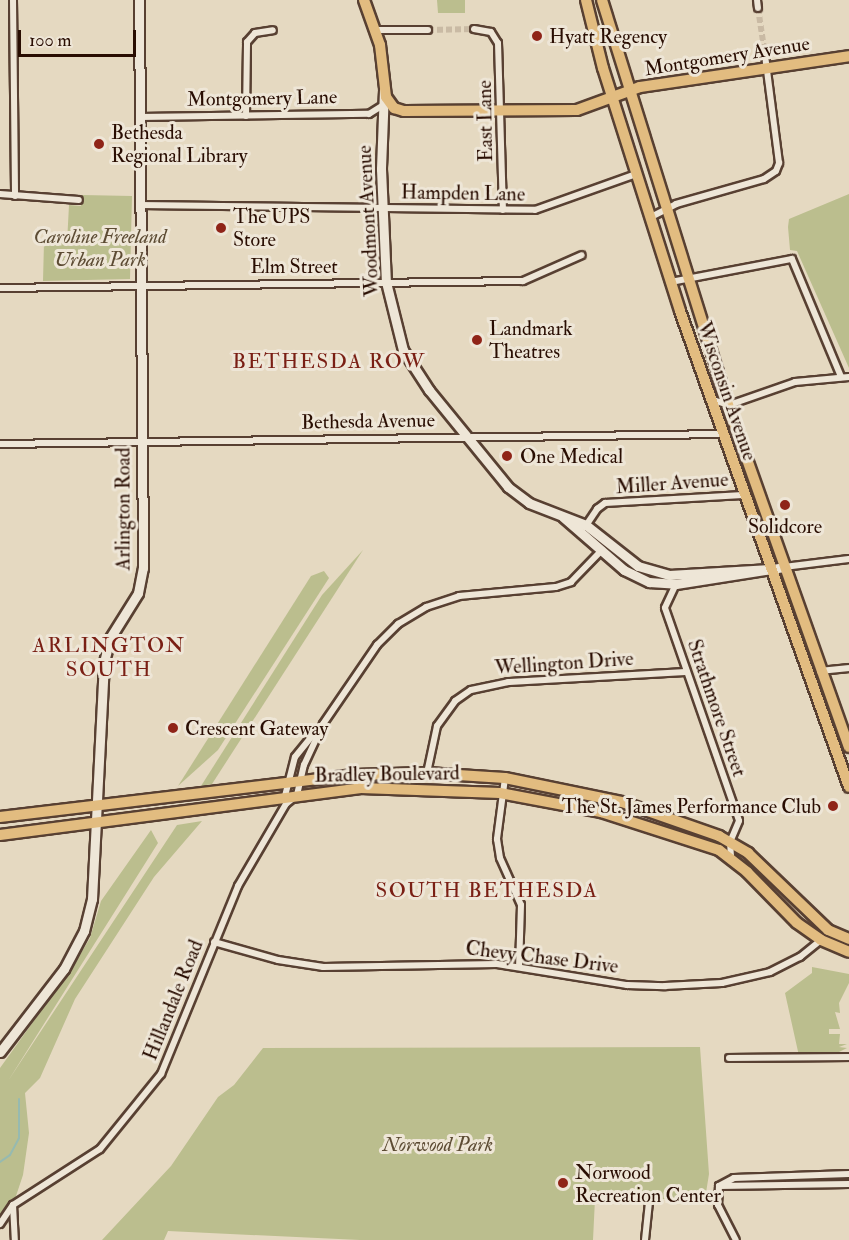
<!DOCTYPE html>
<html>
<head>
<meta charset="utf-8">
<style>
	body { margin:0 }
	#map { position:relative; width:849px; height:1240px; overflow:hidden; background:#e5d9c1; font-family:"IM FELL Double Pica",serif }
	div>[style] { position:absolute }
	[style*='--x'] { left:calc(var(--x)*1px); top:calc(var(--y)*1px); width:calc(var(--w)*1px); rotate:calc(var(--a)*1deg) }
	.green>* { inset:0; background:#bbbe8e }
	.stream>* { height:2px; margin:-1px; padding:0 1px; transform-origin:1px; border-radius:1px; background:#96bab0 }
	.street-tunnel>* { height:6px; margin-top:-3px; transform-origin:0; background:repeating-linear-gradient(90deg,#c9baa4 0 6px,transparent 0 9px) }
	.roads { filter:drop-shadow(2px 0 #584032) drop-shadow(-2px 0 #584032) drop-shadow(0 2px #584032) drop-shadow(0 -2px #584032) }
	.street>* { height:6px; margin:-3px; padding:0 3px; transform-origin:3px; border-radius:3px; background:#eee6d7 }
	.secondary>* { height:9px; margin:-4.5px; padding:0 4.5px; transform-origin:4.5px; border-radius:4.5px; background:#eee6d7 }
	.primary>* { height:10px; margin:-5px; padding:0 5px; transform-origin:5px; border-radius:5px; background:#e2bc80 }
	.dots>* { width:16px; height:16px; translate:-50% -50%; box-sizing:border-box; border:3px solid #eee6d7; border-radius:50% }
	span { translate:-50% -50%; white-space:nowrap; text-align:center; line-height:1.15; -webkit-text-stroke:6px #eee6d7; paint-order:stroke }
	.poi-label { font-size:20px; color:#290d02 }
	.left { translate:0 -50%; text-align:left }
	.right { translate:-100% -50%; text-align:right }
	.street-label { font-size:20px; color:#290d02 }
	.park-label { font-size:20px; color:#5c4b33; font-style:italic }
	.neighbourhood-label { font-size:21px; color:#7a1f14; letter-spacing:1.5px }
	.scale { position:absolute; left:18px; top:30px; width:118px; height:27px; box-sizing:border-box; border:3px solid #290d02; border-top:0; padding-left:8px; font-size:18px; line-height:21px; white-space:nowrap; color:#290d02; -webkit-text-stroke:4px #eee6d7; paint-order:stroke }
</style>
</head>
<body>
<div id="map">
	<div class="green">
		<i style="clip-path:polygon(437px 0,465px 0,465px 13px,438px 13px)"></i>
		<i style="clip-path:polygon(849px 194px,849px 368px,797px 251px,790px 250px,788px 227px,789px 219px)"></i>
		<i style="clip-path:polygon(82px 195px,132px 196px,130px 279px,43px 281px,44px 242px,67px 243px,69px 205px,81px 206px)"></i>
		<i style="clip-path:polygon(363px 550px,212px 784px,201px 786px,322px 595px)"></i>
		<i style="clip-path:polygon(324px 571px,329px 578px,218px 750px,178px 786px,311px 576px)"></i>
		<i style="clip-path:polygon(202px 821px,154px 877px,75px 999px,40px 1078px,25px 1093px,29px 1133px,23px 1175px,13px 1205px,0 1225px,0 1068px,74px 965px,90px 938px,101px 901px,151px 830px,158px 843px,8px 1081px,177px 825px)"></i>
		<i style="clip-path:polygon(812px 967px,849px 974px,849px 983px,839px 1003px,840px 1013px,835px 1012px,840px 1029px,829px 1029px,829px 1034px,840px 1034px,839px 1044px,847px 1044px,839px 1047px,847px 1048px,839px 1052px,799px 1056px,785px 993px,812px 973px)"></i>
		<i style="clip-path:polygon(700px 1047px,709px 1174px,705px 1199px,595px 1199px,593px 1240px,360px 1240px,168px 1231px,164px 1240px,102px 1240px,171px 1166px,218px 1097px,234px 1085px,263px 1048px)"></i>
	</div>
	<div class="stream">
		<i style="--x:0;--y:1162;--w:12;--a:-35"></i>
		<i style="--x:10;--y:1155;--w:19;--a:-62"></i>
		<i style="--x:19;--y:1138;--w:39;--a:-90"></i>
	</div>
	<div class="street-tunnel">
		<i style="--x:758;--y:8;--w:48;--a:81.5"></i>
		<i style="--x:428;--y:30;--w:46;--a:-1.2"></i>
	</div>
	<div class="roads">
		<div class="street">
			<i style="--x:13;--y:0;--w:196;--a:89.4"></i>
			<i style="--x:757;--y:0;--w:8;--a:83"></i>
			<i style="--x:474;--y:29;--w:17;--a:10"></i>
			<i style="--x:491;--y:32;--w:13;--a:58"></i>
			<i style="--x:498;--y:43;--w:167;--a:88.3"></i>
			<i style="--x:377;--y:30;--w:51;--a:0"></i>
			<i style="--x:246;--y:116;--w:74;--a:-89.2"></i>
			<i style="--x:247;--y:42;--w:12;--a:-48"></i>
			<i style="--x:255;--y:33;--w:18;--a:-9"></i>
			<i style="--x:140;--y:117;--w:229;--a:-0.8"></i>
			<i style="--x:369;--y:114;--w:15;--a:-32"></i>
			<i style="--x:0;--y:194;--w:79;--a:4.3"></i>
			<i style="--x:140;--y:205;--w:395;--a:0.7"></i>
			<i style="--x:535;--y:210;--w:107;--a:-19.6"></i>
			<i style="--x:651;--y:217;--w:28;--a:-27"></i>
			<i style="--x:676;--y:204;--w:91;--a:-15.9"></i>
			<i style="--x:764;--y:179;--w:14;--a:-34"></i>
			<i style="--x:776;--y:171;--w:9;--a:-69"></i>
			<i style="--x:779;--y:163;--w:109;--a:-97.4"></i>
			<i style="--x:671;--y:282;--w:123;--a:-10.8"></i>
			<i style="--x:792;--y:259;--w:128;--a:67.4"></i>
			<i style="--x:0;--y:288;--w:523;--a:-0.77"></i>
			<i style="--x:523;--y:281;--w:64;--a:-23.8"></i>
			<i style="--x:710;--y:399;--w:20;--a:18"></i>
			<i style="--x:729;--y:405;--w:70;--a:-19.2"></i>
			<i style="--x:795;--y:382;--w:54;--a:-5.3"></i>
			<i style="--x:0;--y:444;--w:722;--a:-0.79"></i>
			<i style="--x:585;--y:527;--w:22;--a:-56"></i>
			<i style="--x:597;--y:509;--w:10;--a:-37"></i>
			<i style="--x:605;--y:503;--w:138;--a:-3.3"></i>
			<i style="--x:784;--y:567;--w:65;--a:-7"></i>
			<i style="--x:676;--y:584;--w:26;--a:115"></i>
			<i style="--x:665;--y:608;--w:225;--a:70.8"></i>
			<i style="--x:739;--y:821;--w:23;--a:113"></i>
			<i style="--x:730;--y:842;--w:16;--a:86"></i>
			<i style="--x:820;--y:671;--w:29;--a:-6"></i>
			<i style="--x:427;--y:773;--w:48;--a:-78"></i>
			<i style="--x:437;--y:726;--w:31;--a:-54"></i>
			<i style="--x:455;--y:701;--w:19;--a:-35"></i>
			<i style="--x:471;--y:690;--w:38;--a:-12"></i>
			<i style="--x:508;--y:682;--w:179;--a:-3.2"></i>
			<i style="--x:505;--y:778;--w:62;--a:97.5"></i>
			<i style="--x:497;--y:839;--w:19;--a:81"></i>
			<i style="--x:500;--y:858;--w:51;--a:65.9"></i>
			<i style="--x:521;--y:905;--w:62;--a:91.8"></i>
			<i style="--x:284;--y:800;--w:44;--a:-75.7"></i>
			<i style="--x:295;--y:757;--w:36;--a:-51"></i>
			<i style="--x:214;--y:942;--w:66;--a:15.7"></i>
			<i style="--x:278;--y:960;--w:46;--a:8.8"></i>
			<i style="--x:323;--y:967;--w:174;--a:-1"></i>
			<i style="--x:497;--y:964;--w:132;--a:9.2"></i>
			<i style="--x:627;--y:985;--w:38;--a:2"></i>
			<i style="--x:665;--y:986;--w:57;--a:-3"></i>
			<i style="--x:722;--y:983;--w:49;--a:-12.9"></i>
			<i style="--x:770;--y:972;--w:34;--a:-27"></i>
			<i style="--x:800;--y:957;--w:27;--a:-39"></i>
			<i style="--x:729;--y:1058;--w:120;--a:-0.5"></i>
			<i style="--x:719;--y:1186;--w:17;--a:-28"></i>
			<i style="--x:734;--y:1178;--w:115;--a:-2"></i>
			<i style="--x:719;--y:1186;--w:130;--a:-0.9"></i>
			<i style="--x:719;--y:1186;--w:19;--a:93"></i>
			<i style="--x:718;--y:1205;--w:39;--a:63"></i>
			<i style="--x:13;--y:1205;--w:35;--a:87"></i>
			<i style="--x:0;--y:1224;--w:23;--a:-56"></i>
			<i style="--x:13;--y:1205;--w:103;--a:-32.8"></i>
			<i style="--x:100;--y:1149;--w:97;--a:-50.9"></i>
			<i style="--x:161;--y:1074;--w:203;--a:-67.7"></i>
			<i style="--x:238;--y:886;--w:95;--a:-59.7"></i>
			<i style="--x:286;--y:804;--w:14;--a:-39"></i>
			<i style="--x:297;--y:795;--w:31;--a:-77"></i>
			<i style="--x:304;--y:765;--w:45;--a:-65.1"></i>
			<i style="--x:323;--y:724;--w:96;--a:-55.6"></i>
			<i style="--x:377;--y:645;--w:30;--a:-45"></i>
			<i style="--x:398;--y:624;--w:33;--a:-31"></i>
			<i style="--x:426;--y:607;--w:35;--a:-18"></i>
			<i style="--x:459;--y:596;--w:97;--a:-5.3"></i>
			<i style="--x:556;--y:587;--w:16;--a:-18"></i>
			<i style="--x:571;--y:582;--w:45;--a:-45.9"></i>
			<i style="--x:645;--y:1240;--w:37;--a:-84"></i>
		</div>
		<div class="secondary">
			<i style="--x:384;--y:90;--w:79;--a:92.2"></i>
			<i style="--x:381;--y:169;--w:113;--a:87.5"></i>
			<i style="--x:386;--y:282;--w:70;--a:76"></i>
			<i style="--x:403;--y:350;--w:48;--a:57"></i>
			<i style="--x:429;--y:390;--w:125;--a:50.8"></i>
			<i style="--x:508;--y:487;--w:26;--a:37"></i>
			<i style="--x:529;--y:503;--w:61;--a:21.1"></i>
			<i style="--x:586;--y:525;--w:66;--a:38.3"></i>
			<i style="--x:638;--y:566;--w:32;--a:16"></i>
			<i style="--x:669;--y:575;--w:101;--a:-3.4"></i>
			<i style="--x:563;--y:517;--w:81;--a:41"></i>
			<i style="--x:624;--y:570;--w:28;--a:26"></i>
			<i style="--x:649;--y:582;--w:27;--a:4"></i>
			<i style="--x:676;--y:584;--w:109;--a:-8.9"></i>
			<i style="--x:0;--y:1052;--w:105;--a:-52.4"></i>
			<i style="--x:64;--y:969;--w:43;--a:-62.2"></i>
			<i style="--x:84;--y:931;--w:33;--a:-76"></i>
			<i style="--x:92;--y:899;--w:237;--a:-87.1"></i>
			<i style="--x:104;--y:662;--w:25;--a:-76"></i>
			<i style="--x:110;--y:638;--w:53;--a:-58.1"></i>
			<i style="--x:138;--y:593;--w:25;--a:-79"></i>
			<i style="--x:143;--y:568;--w:568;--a:-90.4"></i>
		</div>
		<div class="primary">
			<i style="--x:364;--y:0;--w:48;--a:70.4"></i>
			<i style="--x:380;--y:45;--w:52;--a:83.4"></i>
			<i style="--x:386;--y:97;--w:14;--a:54"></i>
			<i style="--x:394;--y:108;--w:10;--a:17"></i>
			<i style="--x:404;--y:111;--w:173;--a:-0.3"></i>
			<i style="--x:577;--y:110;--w:67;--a:-20.1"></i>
			<i style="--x:640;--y:87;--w:211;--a:-8.4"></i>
			<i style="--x:586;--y:0;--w:70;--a:76"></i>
			<i style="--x:603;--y:68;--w:255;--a:72.4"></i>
			<i style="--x:680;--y:311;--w:505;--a:70.45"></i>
			<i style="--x:602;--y:0;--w:437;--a:72.7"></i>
			<i style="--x:732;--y:417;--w:350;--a:70.5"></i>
			<i style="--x:0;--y:817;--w:356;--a:-6.8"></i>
			<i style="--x:354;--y:775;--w:73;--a:-1.6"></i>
			<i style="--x:427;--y:773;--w:78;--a:3.7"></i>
			<i style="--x:505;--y:778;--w:119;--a:11.6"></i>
			<i style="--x:622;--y:802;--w:103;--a:19.3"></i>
			<i style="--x:719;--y:836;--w:34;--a:30"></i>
			<i style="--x:748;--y:853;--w:111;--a:43.9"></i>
			<i style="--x:828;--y:930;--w:23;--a:23"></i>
			<i style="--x:0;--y:835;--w:364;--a:-7.4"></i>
			<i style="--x:361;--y:788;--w:139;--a:2.1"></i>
			<i style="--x:500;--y:793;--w:103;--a:10.7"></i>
			<i style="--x:601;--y:812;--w:124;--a:17.9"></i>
			<i style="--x:719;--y:850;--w:36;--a:38"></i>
			<i style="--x:747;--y:872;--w:71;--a:45.6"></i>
			<i style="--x:797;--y:923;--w:29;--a:35"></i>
			<i style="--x:821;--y:940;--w:30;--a:23"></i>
		</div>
	</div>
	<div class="dots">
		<i style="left:537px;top:36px;background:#8f2418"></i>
		<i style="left:99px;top:144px;background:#8f2418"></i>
		<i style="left:221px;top:228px;background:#8f2418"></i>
		<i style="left:477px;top:340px;background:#8f2418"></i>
		<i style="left:507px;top:456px;background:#8f2418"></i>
		<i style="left:785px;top:505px;background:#8f2418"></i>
		<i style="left:173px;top:728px;background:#8f2418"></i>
		<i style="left:833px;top:806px;background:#8f2418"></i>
		<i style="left:563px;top:1183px;background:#8f2418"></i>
	</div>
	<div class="poi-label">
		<span class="left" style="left:549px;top:36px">Hyatt Regency</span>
		<span class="left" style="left:111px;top:144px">Bethesda<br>Regional Library</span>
		<span class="left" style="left:233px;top:228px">The UPS<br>Store</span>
		<span class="left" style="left:489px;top:340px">Landmark<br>Theatres</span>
		<span class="left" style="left:520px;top:456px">One Medical</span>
		<span style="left:785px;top:526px">Solidcore</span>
		<span class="left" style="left:185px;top:728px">Crescent Gateway</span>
		<span class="right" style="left:821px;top:806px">The St. James Performance Club</span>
		<span class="left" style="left:575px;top:1184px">Norwood<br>Recreation Center</span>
	</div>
	<div class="street-label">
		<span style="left:727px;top:56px;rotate:-9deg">Montgomery Avenue</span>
		<span style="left:262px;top:98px;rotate:-1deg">Montgomery Lane</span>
		<span style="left:485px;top:121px;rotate:-91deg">East Lane</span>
		<span style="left:463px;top:193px;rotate:1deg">Hampden Lane</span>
		<span style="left:368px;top:221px;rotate:-93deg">Woodmont Avenue</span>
		<span style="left:294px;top:266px">Elm Street</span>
		<span style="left:727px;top:391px;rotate:71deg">Wisconsin Avenue</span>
		<span style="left:368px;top:421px;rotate:-1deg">Bethesda Avenue</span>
		<span style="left:672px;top:483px;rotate:-4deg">Miller Avenue</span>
		<span style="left:123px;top:509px;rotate:-90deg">Arlington Road</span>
		<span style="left:564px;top:663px;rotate:-4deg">Wellington Drive</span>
		<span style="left:717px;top:708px;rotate:71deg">Strathmore Street</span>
		<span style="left:387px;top:774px;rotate:-1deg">Bradley Boulevard</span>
		<span style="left:542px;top:957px;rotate:7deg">Chevy Chase Drive</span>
		<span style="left:173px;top:1000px;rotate:-68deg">Hillandale Road</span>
	</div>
	<div class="park-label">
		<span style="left:100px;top:248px">Caroline Freeland<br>Urban Park</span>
		<span style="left:438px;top:1144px">Norwood Park</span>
	</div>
	<div class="neighbourhood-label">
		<span style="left:329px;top:362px">BETHESDA ROW</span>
		<span style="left:109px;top:658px">ARLINGTON<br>SOUTH</span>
		<span style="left:487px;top:891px">SOUTH BETHESDA</span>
	</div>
	<div class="scale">100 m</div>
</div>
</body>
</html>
